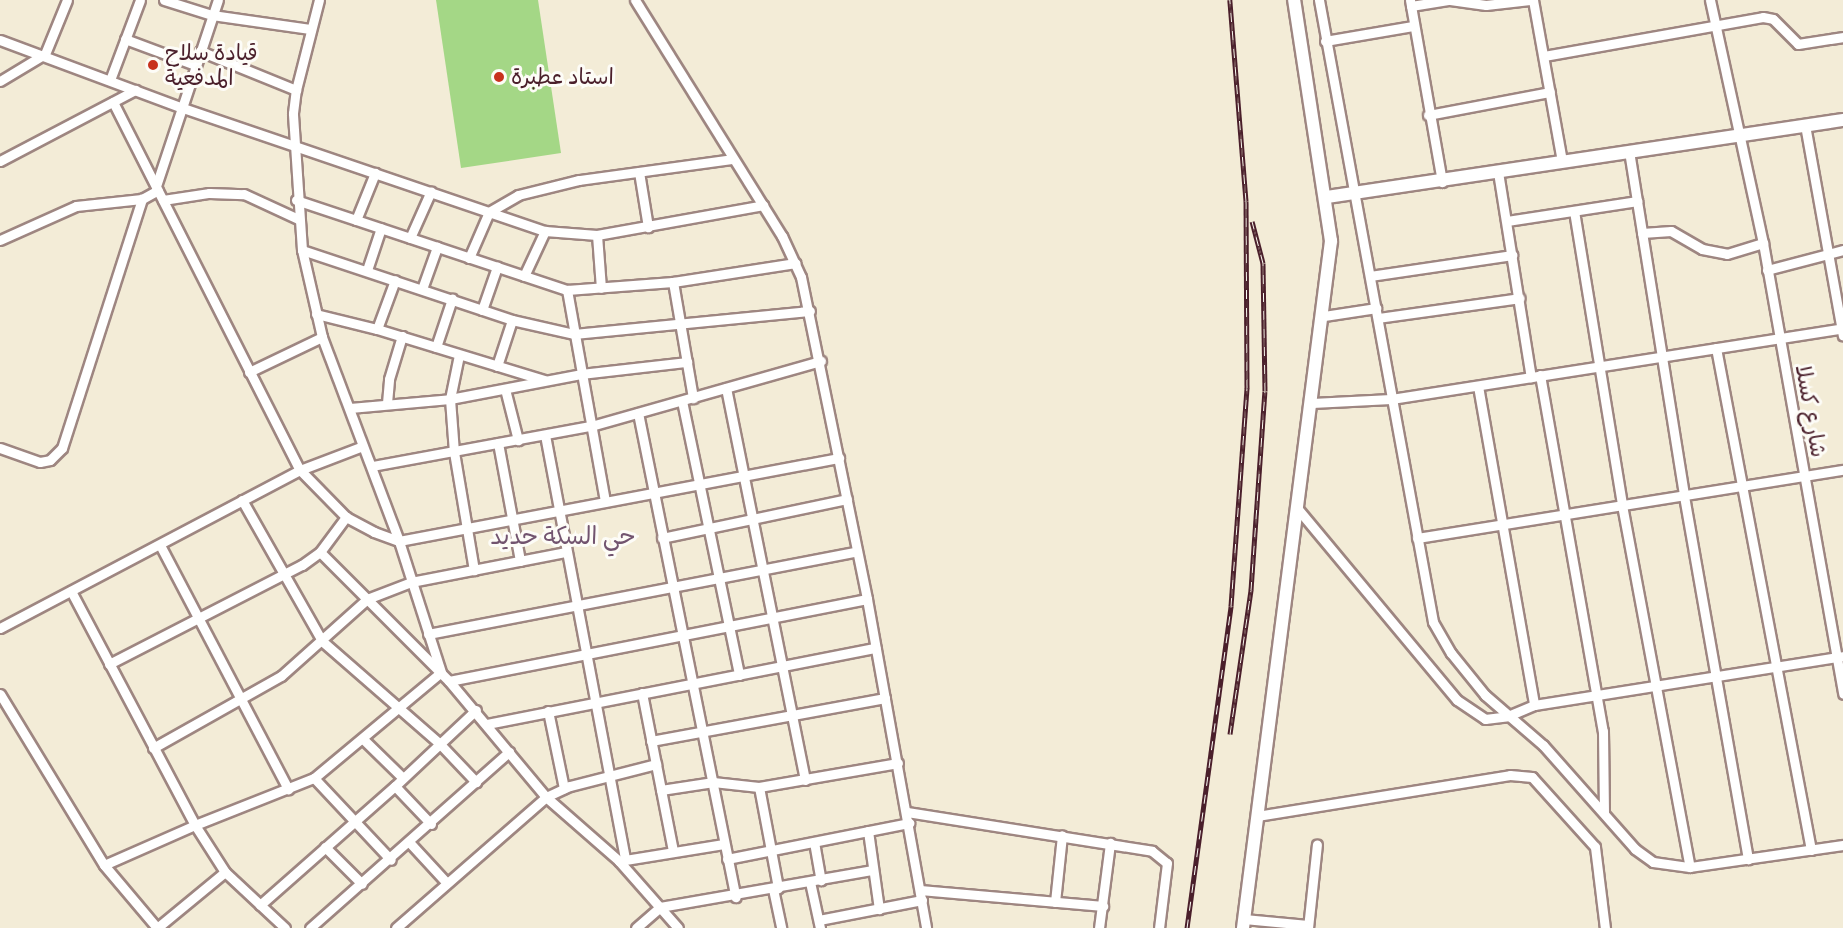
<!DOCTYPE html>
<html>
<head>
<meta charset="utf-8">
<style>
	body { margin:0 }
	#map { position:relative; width:1843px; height:928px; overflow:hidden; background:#f3ecd7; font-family:Itim,"Playpen Sans Arabic",sans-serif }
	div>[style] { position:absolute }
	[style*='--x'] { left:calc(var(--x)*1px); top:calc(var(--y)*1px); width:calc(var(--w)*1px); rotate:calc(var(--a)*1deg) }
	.green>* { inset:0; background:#a4d786 }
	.roads { filter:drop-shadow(2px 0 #9e8681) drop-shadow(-2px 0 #9e8681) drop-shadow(0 2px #9e8681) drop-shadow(0 -2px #9e8681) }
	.minor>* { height:9px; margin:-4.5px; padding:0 4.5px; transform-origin:4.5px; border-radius:4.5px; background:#fff }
	.major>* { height:12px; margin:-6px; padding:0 6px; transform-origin:6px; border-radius:6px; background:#fff }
	.rail>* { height:5px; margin-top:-2.5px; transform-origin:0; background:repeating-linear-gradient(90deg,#fdfcf7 0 9px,#4a1f2b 0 18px); box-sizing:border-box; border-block:2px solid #4a1f2b }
	.dots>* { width:16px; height:16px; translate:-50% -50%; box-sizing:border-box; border:3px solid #fdfcf7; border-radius:50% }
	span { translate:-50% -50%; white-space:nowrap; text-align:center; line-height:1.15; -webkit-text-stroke:6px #fdfcf7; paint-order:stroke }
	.poi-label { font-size:22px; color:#4a1f2b }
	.left { translate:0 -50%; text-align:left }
	.street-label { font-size:22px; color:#4a1f2b }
	.neighbourhood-label { font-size:24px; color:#72546f }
</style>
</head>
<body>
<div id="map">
	<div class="green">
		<i style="clip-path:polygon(436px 0,538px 0,561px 153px,461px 168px)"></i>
	</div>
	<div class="roads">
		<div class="minor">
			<i style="--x:164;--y:0;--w:50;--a:17.4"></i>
			<i style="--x:212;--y:15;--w:99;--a:8.1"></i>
			<i style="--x:635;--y:0;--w:278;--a:58.1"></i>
			<i style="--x:782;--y:236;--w:45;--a:65.1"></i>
			<i style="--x:801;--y:277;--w:329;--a:78.4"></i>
			<i style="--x:867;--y:599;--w:334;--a:79.8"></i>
			<i style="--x:1319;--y:0;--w:632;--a:79.61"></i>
			<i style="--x:1433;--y:622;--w:36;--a:60"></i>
			<i style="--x:1451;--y:653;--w:54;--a:51"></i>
			<i style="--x:1485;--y:695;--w:77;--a:40.8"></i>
			<i style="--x:1543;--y:745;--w:139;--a:48.5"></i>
			<i style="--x:1635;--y:849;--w:22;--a:36"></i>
			<i style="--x:1653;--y:862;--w:37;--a:8"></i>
			<i style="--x:1690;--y:867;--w:155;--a:-8.2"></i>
			<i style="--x:1410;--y:0;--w:185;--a:80"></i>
			<i style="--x:1533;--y:0;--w:164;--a:79.8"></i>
			<i style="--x:1710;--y:0;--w:249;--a:77.7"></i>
			<i style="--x:1763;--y:243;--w:458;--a:79.9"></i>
			<i style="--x:1411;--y:6;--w:39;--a:-9"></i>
			<i style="--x:1450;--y:0;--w:36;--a:8"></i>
			<i style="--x:1486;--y:5;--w:44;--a:-6.5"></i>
			<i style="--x:125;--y:39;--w:75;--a:20.4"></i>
			<i style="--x:0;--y:40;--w:192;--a:20.4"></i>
			<i style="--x:180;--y:107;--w:385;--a:18.8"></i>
			<i style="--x:545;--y:231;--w:52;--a:4.4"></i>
			<i style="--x:597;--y:235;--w:169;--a:-10.2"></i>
			<i style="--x:1325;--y:41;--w:89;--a:-9.7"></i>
			<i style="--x:200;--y:51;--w:104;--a:22.1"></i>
			<i style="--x:1544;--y:56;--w:222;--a:-10.1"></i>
			<i style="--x:1763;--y:17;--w:10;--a:11"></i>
			<i style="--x:1773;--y:19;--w:35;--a:45"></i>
			<i style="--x:1798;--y:44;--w:46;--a:-8.8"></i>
			<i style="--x:110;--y:80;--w:85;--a:-69.4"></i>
			<i style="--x:0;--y:81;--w:52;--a:-31"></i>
			<i style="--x:45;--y:54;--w:58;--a:-67.8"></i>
			<i style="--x:113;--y:102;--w:413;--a:63.1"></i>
			<i style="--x:300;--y:470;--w:66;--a:45.6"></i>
			<i style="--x:346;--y:517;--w:32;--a:28"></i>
			<i style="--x:374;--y:532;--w:27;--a:20"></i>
			<i style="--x:399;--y:541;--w:448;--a:-10.7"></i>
			<i style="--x:1428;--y:115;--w:124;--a:-10.7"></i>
			<i style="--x:1805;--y:125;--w:214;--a:79.8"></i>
			<i style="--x:1629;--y:151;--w:349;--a:80.9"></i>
			<i style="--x:1684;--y:496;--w:369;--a:80"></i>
			<i style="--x:0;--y:161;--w:153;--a:-27.7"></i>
			<i style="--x:639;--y:172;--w:56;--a:80.7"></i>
			<i style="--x:1498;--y:172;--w:208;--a:80.9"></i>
			<i style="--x:156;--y:186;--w:196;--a:-71.6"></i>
			<i style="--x:163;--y:200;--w:47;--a:-8.7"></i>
			<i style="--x:209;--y:193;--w:35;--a:2"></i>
			<i style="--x:244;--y:194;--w:60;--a:24.8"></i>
			<i style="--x:296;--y:200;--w:286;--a:18.4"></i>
			<i style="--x:567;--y:290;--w:106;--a:-4.3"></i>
			<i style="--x:673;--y:282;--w:124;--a:-8.8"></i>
			<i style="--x:1574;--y:211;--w:298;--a:80.7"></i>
			<i style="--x:1622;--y:505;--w:368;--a:79.4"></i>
			<i style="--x:356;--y:220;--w:51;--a:-68"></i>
			<i style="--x:1507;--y:221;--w:132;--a:-8.7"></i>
			<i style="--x:1642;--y:233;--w:29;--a:-4"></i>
			<i style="--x:1671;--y:231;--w:36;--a:30"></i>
			<i style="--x:1702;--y:249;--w:25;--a:11"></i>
			<i style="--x:1727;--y:254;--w:38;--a:-17"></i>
			<i style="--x:597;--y:235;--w:53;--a:85.7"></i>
			<i style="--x:410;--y:238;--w:51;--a:-65.9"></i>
			<i style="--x:0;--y:240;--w:83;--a:-24.1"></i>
			<i style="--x:76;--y:206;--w:66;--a:-6.1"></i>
			<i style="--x:142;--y:199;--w:18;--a:-29"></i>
			<i style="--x:302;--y:250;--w:221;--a:18.4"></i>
			<i style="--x:512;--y:320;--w:64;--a:12.7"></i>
			<i style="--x:574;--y:334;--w:237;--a:-5.6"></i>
			<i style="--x:469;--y:258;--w:50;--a:-66.5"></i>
			<i style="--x:489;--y:212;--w:34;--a:-30"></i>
			<i style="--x:518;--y:195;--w:63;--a:-13.8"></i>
			<i style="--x:579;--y:180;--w:155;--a:-7.8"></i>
			<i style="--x:367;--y:270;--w:44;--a:-71.6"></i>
			<i style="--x:1767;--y:270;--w:79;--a:-14.7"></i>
			<i style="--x:524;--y:276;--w:50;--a:-65"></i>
			<i style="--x:1370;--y:276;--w:144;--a:-8.4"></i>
			<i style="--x:673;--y:282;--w:118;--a:80.2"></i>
			<i style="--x:422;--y:289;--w:45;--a:-70.3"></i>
			<i style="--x:567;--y:290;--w:215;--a:79.8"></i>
			<i style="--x:482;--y:310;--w:46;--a:-70.8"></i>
			<i style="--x:316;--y:314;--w:63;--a:13.8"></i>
			<i style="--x:377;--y:329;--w:175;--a:17"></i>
			<i style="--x:1324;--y:316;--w:53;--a:-8.7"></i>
			<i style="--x:1378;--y:318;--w:143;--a:-8"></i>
			<i style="--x:377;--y:329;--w:52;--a:-69.8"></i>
			<i style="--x:436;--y:347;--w:51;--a:-71.6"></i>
			<i style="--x:1716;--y:348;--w:511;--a:79.28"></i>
			<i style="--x:459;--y:355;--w:45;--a:101.6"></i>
			<i style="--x:450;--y:399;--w:53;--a:85.7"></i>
			<i style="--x:454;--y:452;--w:120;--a:80.4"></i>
			<i style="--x:497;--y:366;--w:48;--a:-71.9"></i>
			<i style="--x:249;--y:372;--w:81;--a:-25.6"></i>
			<i style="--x:1540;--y:375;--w:362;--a:80"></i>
			<i style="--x:1603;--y:731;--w:81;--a:89.3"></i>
			<i style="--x:1478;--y:386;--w:324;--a:80"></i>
			<i style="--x:726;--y:388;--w:400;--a:78.6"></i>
			<i style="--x:505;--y:389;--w:53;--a:75.7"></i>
			<i style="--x:682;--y:401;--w:280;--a:78.2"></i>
			<i style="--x:387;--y:403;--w:24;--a:-85"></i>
			<i style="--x:389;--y:379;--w:45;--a:-73.2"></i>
			<i style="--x:1312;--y:403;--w:79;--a:-2.9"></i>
			<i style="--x:1391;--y:399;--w:458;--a:-8.9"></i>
			<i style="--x:350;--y:408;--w:100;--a:-5.1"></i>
			<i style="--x:450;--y:399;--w:133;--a:-10.8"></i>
			<i style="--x:581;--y:374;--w:107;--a:-6.5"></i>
			<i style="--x:638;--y:413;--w:494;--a:78.6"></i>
			<i style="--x:545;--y:435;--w:431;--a:79.3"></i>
			<i style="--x:498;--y:443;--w:120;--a:79.4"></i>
			<i style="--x:0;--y:448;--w:42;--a:19.3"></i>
			<i style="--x:40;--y:462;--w:10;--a:-11"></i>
			<i style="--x:50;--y:460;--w:17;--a:-45"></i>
			<i style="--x:62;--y:448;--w:262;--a:-72.2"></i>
			<i style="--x:372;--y:466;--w:223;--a:-10.4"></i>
			<i style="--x:591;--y:426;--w:239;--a:-15.8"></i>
			<i style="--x:242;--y:500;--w:162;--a:60.4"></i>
			<i style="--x:322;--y:641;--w:155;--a:41.1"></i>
			<i style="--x:439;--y:743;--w:54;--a:46.5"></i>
			<i style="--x:1297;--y:508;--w:250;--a:50.2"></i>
			<i style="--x:1457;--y:700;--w:34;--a:34"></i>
			<i style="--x:1485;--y:719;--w:23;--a:-7"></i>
			<i style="--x:1508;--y:716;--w:28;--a:-23"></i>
			<i style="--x:1534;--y:705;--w:313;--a:-9"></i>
			<i style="--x:662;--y:538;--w:189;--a:-11.9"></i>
			<i style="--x:1417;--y:538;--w:431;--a:-9.1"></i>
			<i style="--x:160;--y:545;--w:276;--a:62.3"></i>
			<i style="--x:320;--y:552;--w:182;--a:45"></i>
			<i style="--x:449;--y:681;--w:151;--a:50.1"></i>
			<i style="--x:546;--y:797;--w:97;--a:41.2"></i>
			<i style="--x:619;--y:861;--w:89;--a:48.6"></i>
			<i style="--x:71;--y:591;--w:265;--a:62.1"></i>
			<i style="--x:195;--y:825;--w:99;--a:156.3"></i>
			<i style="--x:0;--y:628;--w:339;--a:-27.8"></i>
			<i style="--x:300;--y:470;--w:67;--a:-20.9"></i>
			<i style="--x:428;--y:634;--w:437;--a:-10.9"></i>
			<i style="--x:109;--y:664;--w:217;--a:-27.2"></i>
			<i style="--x:302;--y:565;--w:22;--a:-36"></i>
			<i style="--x:320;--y:552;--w:44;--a:-53.4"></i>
			<i style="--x:449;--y:681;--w:426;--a:-11.1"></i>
			<i style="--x:642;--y:693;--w:161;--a:78.9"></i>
			<i style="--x:0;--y:694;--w:200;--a:58.7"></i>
			<i style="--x:104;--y:865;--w:82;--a:49.9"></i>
			<i style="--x:548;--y:711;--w:79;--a:78.3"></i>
			<i style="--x:487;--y:724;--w:396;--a:-11.1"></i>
			<i style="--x:364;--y:740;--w:54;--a:44.3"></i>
			<i style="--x:651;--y:741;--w:238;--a:-10.4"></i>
			<i style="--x:153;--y:748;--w:147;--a:-29.4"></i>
			<i style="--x:281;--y:676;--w:115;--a:-41.8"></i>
			<i style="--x:367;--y:599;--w:47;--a:-21.1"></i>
			<i style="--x:411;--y:582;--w:158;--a:-11"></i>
			<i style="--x:314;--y:778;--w:112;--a:46.8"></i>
			<i style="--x:759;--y:787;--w:103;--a:79.3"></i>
			<i style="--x:661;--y:790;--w:53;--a:-8.7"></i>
			<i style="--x:713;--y:782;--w:46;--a:6.2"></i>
			<i style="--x:759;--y:787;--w:141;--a:-9.8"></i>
			<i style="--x:907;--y:812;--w:248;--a:9"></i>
			<i style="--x:1152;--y:851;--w:19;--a:39"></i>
			<i style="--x:1167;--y:863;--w:65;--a:97"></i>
			<i style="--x:1257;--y:816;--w:256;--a:-9.2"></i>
			<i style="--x:1510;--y:775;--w:22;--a:5"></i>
			<i style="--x:1532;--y:777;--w:94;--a:48"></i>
			<i style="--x:1595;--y:847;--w:82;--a:83"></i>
			<i style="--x:431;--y:824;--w:52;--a:-133.5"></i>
			<i style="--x:395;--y:786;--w:111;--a:-43.2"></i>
			<i style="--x:868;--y:831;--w:79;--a:82"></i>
			<i style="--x:814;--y:842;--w:39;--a:80"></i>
			<i style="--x:410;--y:843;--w:53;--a:47.3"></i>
			<i style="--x:325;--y:847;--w:52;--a:45"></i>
			<i style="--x:727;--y:859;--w:186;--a:-11.2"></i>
			<i style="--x:619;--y:861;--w:106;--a:-9.2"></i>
			<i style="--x:810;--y:882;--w:47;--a:77.7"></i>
			<i style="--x:773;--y:889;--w:40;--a:78"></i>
			<i style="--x:920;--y:890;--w:184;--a:5"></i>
			<i style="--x:1055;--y:902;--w:67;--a:-84"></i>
			<i style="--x:260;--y:905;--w:180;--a:-41.4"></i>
			<i style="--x:1244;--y:919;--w:64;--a:5.4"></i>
			<i style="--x:819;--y:920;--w:105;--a:-11"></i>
			<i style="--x:157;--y:928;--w:88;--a:-39.5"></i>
			<i style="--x:285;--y:928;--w:82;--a:-137"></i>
			<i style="--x:225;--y:872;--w:56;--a:-122.6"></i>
			<i style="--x:195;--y:825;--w:128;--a:-21.6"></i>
			<i style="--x:314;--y:778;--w:165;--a:-39.8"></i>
			<i style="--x:441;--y:672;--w:138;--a:-107.8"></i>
			<i style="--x:399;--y:541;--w:218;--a:-110.7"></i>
			<i style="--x:322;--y:337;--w:89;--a:-102.9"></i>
			<i style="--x:302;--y:250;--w:137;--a:-93.8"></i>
			<i style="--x:293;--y:113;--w:23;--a:-83"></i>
			<i style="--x:296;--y:90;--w:93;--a:-75.7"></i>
			<i style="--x:310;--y:928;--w:266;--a:-41.5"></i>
			<i style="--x:396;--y:928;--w:199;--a:-41.1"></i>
			<i style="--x:546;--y:797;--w:26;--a:-25"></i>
			<i style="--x:570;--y:786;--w:89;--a:-14.3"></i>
			<i style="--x:636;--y:928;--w:32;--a:-41"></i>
			<i style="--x:660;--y:907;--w:216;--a:-9.9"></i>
			<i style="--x:1099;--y:928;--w:86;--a:-82.6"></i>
			<i style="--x:1308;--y:928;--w:84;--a:-83.9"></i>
		</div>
		<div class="major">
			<i style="--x:1327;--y:197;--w:522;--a:-8.49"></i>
			<i style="--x:1243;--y:928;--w:693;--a:-82.7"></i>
			<i style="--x:1331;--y:241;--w:244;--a:-98.7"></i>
		</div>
	</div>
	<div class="rail">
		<i style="--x:1230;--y:734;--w:146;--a:-81.7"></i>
		<i style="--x:1251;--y:590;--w:199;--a:-86"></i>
		<i style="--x:1265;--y:391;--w:128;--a:-90.9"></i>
		<i style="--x:1263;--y:263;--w:43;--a:-104.7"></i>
		<i style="--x:1187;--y:928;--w:325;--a:-82.2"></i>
		<i style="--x:1231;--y:606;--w:219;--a:-85.8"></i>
		<i style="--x:1247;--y:388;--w:187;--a:-90.3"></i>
		<i style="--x:1246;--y:201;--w:202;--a:-94.6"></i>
	</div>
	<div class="dots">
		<i style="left:153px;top:65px;background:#c8321e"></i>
		<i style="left:499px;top:77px;background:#c8321e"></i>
	</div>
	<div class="poi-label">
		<span class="left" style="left:165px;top:65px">قيادة سلاح<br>المدفعية</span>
		<span class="left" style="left:511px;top:77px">استاد عطبرة</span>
	</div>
	<div class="street-label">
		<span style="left:1811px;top:411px;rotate:80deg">شارع كسلا</span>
	</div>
	<div class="neighbourhood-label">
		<span style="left:563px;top:536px">حي السكة حديد</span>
	</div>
</div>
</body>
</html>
